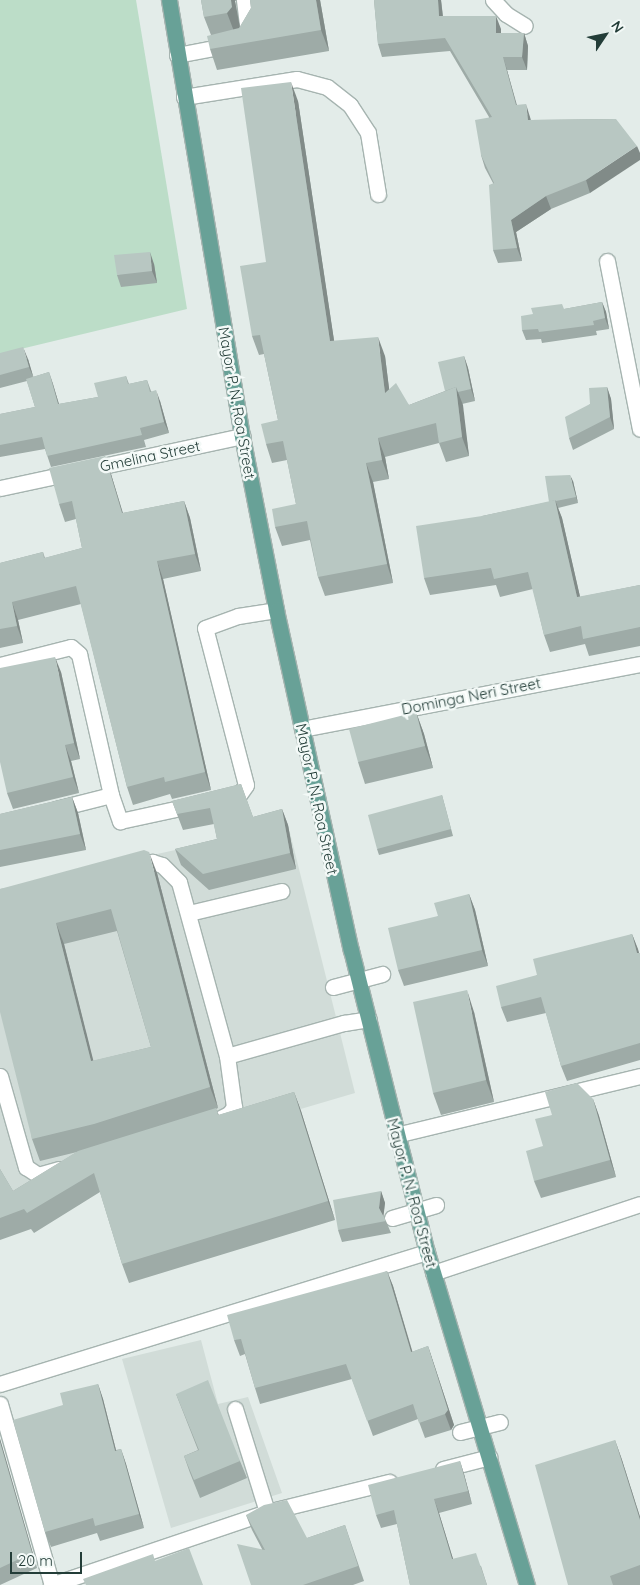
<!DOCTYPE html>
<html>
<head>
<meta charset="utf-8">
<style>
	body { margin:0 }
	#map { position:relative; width:640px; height:1585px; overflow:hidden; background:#e3ece9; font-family:Quicksand,sans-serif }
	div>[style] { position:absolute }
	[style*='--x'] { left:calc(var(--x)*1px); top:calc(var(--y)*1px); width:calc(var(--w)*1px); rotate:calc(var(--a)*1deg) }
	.built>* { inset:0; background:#d1dcd8 }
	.green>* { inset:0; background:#bcddc8 }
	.roads { filter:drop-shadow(1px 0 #a6b4b0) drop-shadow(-1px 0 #a6b4b0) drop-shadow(0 1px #a6b4b0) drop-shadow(0 -1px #a6b4b0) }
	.minor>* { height:15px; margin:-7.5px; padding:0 7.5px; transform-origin:7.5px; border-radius:7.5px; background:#fff }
	.major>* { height:15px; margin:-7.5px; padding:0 7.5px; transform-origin:7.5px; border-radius:7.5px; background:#68a197 }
	.wall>* { inset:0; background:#9eaba7 }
	.shaded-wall>* { inset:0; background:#818b88 }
	.building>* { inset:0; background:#b8c7c2 }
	span { translate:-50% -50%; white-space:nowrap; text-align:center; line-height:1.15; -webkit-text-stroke:5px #f3f9f7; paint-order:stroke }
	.street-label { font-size:15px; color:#233d38 }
	.north { position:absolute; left:580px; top:10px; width:50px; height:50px; -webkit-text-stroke:4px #f3f9f7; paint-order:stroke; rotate:56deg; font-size:14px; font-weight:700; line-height:20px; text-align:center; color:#233d38 }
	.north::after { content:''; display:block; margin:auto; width:18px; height:22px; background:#233d38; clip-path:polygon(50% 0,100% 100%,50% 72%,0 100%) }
	.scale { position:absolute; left:10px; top:1552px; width:72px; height:22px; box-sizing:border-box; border:2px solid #233d38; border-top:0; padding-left:6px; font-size:15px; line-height:18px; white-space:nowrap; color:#233d38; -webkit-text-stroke:4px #f3f9f7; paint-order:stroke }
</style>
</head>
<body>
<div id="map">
	<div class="built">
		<i style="clip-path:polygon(288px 825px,355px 1093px,0 1198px,0 889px)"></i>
		<i style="clip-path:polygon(201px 1340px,218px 1404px,248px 1397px,282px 1493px,171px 1528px,122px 1359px)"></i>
	</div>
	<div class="green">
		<i style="clip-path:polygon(0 0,136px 0,187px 309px,0 354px)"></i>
	</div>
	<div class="roads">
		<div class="minor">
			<i style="--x:244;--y:0;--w:34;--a:83"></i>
			<i style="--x:493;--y:0;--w:19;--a:47"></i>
			<i style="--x:506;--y:14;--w:22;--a:32"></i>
			<i style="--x:177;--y:55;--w:54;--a:-10.7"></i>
			<i style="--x:184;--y:97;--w:114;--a:-9.1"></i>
			<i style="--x:297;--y:79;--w:31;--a:15"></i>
			<i style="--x:327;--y:87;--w:29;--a:38"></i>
			<i style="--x:350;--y:105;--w:33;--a:57"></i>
			<i style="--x:368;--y:133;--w:62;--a:80.7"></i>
			<i style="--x:607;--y:261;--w:171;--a:78.9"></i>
			<i style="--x:0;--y:488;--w:248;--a:-12.1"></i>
			<i style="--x:0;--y:665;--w:73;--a:-14.2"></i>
			<i style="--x:71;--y:647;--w:11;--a:41"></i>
			<i style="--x:79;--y:654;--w:145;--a:77.2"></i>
			<i style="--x:111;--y:795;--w:57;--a:165.7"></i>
			<i style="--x:302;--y:729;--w:344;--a:-10.9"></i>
			<i style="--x:111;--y:795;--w:28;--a:71"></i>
			<i style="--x:120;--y:821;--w:76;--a:-12.2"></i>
			<i style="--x:226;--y:798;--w:13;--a:-13"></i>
			<i style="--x:239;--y:795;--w:12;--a:-55"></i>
			<i style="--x:246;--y:785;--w:162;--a:-104.6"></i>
			<i style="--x:205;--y:628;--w:35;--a:-20"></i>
			<i style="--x:238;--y:616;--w:38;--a:-9"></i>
			<i style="--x:134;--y:867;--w:19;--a:-16"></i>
			<i style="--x:152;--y:862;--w:10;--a:17"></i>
			<i style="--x:162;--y:865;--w:24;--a:45"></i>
			<i style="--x:179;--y:882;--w:180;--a:74.6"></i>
			<i style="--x:189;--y:913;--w:95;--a:-13.4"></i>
			<i style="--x:333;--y:987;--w:51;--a:-14.9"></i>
			<i style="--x:0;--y:1076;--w:95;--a:74.1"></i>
			<i style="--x:26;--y:1167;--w:14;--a:34"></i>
			<i style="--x:38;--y:1175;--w:22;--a:-16"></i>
			<i style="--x:215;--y:1121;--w:16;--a:-27"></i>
			<i style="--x:229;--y:1114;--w:9;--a:-54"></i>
			<i style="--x:234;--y:1107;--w:51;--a:-97.8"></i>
			<i style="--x:227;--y:1056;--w:122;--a:-15.8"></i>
			<i style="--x:344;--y:1023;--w:25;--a:-9"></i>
			<i style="--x:396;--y:1135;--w:251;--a:-13.6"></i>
			<i style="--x:392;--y:1218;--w:46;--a:-16.5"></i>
			<i style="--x:433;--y:1273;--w:218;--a:-18.4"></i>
			<i style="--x:0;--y:1384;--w:447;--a:-17.2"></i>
			<i style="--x:0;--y:1404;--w:188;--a:74"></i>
			<i style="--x:235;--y:1409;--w:108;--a:72.7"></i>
			<i style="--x:460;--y:1432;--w:41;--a:-14"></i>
			<i style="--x:443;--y:1469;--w:48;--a:-14.6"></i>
			<i style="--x:51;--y:1585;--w:228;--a:-18.7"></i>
			<i style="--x:267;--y:1512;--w:126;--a:-13.8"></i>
		</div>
		<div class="major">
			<i style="--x:169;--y:0;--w:442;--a:80.5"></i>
			<i style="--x:242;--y:436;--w:177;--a:78.9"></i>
			<i style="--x:276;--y:610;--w:348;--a:77.6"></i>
			<i style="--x:351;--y:950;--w:311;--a:75.9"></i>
			<i style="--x:427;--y:1252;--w:348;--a:73.3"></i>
		</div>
	</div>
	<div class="wall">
		<i style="clip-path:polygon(201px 0,236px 0,235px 1px,240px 27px,251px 8px,250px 0,320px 0,329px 51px,217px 70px,210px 49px,211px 35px,204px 17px)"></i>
		<i style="clip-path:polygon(374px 0,441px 0,443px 16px,501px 29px,501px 33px,524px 33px,528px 46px,527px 70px,507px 70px,517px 105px,530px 117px,531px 120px,616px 119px,590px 193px,551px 209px,516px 232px,522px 261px,498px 263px,493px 250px,493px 183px,485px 168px,481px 155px,489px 117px,450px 51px,382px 57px,378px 44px)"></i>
		<i style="clip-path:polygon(298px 101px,334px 341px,385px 356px,389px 389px,409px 405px,445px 391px,464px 356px,468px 368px,475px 401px,462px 404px,469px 456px,446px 462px,439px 443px,385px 457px,389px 479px,373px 482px,393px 583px,325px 596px,318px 577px,310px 540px,282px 546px,275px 527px,296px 504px,287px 460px,272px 463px,266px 444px,278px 420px,264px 354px,259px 355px,252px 336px)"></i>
		<i style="clip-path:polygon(154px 264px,157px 283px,121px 287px,117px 275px)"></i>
		<i style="clip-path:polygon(602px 302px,606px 312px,609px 329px,596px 331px,597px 335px,542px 343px,541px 339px,526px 340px,522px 330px,564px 309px)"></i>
		<i style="clip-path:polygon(0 353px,28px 359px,33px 377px,49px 372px,59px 404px,98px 397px,126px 376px,129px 384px,147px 380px,151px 391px,160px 401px,169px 433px,144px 440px,146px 447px,51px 467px,45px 449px,0 457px,0 414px,35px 407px,27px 381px,0 388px)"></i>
		<i style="clip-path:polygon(607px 387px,611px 399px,614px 429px,573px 450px,569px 438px,590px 404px)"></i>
		<i style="clip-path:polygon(105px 456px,111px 474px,123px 513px,184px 501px,190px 518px,201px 571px,163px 579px,211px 790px,172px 799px,170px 794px,133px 805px,127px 787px,81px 604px,18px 620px,23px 643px,0 648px,0 563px,43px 552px,45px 558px,82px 548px,76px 519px,65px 522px,59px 504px)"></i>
		<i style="clip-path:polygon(573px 481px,578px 503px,558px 508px,562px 518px,580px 597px,640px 585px,640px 646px,589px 656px,585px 644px,550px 652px,544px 635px,533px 589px,500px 597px,496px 585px,430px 595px,424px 578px,482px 516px,549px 502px)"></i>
		<i style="clip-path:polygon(61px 672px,80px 759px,71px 761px,79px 793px,13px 809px,7px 793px)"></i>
		<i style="clip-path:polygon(416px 712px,424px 734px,433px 768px,365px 784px,358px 762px)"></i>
		<i style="clip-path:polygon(241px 784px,253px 817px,282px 809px,288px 825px,296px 869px,209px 890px,181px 865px,175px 849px,217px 839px,214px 824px,183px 830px,172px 801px)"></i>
		<i style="clip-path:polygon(442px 795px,453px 836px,379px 855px,377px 849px)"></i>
		<i style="clip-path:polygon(72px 797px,78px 813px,86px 850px,0 867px,0 814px)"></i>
		<i style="clip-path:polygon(evenodd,157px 873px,218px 1108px,216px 1109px,219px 1115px,294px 1092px,301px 1111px,335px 1220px,129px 1283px,122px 1264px,100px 1192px,34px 1233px,31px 1229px,0 1240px,0 1169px,13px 1191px,77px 1152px,40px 1161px,32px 1139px,0 889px,157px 873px,117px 931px,151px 1047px,93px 1061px,64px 944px,117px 931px)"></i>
		<i style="clip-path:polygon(469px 894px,475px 910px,488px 966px,404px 986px,398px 970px,438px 916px)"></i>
		<i style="clip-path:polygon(632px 934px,639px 953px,640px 953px,640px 1060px,567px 1081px,561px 1066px,546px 1013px,507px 1022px,501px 1007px,537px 975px)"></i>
		<i style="clip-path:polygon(474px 1012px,494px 1102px,441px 1115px,433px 1093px)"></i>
		<i style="clip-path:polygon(593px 1099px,599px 1116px,616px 1177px,541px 1198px,534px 1181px,552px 1115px)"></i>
		<i style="clip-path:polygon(381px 1191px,385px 1203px,383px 1216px,386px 1221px,391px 1233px,342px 1242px,338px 1230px)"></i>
		<i style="clip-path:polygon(387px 1271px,393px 1286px,412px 1352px,428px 1346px,454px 1425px,451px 1430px,425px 1438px,418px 1419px,373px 1436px,352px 1379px,260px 1404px,255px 1388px,245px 1354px,240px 1356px,234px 1340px)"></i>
		<i style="clip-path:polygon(98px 1384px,103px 1399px,116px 1450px,121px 1449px,126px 1464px,144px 1528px,100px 1541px,97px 1533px,51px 1547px,45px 1532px,63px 1405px)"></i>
		<i style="clip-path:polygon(176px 1394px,240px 1461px,247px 1478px,200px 1498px,190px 1473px,184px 1456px,198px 1450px)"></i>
		<i style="clip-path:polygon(0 1439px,37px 1568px,0 1585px)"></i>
		<i style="clip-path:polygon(615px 1440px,622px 1460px,640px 1517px,640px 1585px,568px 1585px)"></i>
		<i style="clip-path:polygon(460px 1461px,464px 1474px,472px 1504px,439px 1513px,453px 1559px,481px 1566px,487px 1585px,410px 1585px,397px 1524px,381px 1528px,376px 1515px)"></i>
		<i style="clip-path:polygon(246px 1515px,307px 1538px,345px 1525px,364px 1581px,353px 1585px,251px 1585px,262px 1549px,252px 1530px)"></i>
	</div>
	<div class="shaded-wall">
		<i style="clip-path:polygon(231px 0,236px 0,235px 1px,240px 28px,235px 34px,227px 13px)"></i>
		<i style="clip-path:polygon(316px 0,320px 0,329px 51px,321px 30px)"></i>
		<i style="clip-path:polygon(438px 0,441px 0,444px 28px,439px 16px)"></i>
		<i style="clip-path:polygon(496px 16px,501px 29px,501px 46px,496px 33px)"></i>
		<i style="clip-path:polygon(524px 33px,528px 46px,527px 70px,522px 57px)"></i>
		<i style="clip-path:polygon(503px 57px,507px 70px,520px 118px,516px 105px)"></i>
		<i style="clip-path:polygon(291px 82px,298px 101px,337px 360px,330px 341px)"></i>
		<i style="clip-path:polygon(526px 104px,530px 117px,532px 133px,528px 120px)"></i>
		<i style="clip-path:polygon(637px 146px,640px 153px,640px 160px,590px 193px,586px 180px)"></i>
		<i style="clip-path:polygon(546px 196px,551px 209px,516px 232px,522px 261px,517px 248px,511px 220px)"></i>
		<i style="clip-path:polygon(150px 252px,154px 264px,157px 283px,152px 271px)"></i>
		<i style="clip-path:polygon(602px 302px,606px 312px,609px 329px,605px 318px)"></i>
		<i style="clip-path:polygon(378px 337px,385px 356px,392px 412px,385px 393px)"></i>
		<i style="clip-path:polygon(23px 347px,28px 359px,34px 379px,29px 367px)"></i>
		<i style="clip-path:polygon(464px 356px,468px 368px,475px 401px,471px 389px)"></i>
		<i style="clip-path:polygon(49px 372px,53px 384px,62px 415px,58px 404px)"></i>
		<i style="clip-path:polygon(456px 387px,463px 405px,469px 456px,462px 437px)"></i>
		<i style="clip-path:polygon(607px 387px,611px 399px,614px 429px,610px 417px)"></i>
		<i style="clip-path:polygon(156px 390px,160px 401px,169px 433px,164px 422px)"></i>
		<i style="clip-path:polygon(378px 438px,385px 457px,389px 479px,382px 460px)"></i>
		<i style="clip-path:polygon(105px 456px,111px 474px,128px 531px,122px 513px)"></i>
		<i style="clip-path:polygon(366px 463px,373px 482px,393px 583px,387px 564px)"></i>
		<i style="clip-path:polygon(570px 475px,573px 481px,578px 503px,576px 497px)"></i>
		<i style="clip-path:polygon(555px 500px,562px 518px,584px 614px,577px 597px)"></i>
		<i style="clip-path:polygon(184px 501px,190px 518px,201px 571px,195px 554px)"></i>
		<i style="clip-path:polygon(157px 561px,163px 579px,211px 790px,205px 772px)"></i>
		<i style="clip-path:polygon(12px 602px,18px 620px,23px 643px,17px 626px)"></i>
		<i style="clip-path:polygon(55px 657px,61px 672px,80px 759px,74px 743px)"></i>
		<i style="clip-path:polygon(416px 712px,424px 734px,433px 768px,425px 746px)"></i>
		<i style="clip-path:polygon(65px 745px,71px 761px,79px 793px,73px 777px)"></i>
		<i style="clip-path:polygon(72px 797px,78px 813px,86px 850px,80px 834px)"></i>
		<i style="clip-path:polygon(282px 809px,288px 825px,296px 869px,290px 853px)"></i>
		<i style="clip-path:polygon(149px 852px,157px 873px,218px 1108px,210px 1087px)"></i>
		<i style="clip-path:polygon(469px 894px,475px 910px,488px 966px,482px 950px)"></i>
		<i style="clip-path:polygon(56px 923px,64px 944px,99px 1083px,91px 1061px)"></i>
		<i style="clip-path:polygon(632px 934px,638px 949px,640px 957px,637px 953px)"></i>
		<i style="clip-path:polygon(467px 990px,474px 1012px,494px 1102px,486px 1080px)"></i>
		<i style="clip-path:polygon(294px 1092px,301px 1111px,335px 1220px,328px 1201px)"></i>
		<i style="clip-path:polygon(593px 1099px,599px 1116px,616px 1177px,610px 1160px)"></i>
		<i style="clip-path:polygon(381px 1191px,385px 1203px,383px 1220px,379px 1208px)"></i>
		<i style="clip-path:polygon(387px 1271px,393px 1286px,417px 1367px,411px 1352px)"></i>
		<i style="clip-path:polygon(428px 1346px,454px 1425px,451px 1430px,445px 1414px)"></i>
		<i style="clip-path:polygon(98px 1384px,103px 1399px,120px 1466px,115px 1451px)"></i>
		<i style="clip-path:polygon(0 1439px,37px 1568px,32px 1553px,0 1442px)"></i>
		<i style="clip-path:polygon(615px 1440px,622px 1460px,640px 1517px,640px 1520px)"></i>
		<i style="clip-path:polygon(121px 1449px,126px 1464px,144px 1528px,139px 1514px)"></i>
		<i style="clip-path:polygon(460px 1461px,464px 1474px,472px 1504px,468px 1491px)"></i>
		<i style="clip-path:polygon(434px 1499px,439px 1513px,457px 1572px,452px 1559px)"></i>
	</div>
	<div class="building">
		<i style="clip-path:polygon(201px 0,231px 0,232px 7px,227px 13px,204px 17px)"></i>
		<i style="clip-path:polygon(250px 0,316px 0,321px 30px,210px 49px,207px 36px,239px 28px,251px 8px)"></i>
		<i style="clip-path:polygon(374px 0,438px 0,439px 16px,496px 16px,496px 33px,524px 33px,522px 57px,503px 57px,516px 105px,526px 104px,528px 120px,616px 119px,637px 146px,586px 180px,546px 196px,511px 220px,517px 248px,493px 250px,489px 185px,494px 183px,481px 155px,475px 120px,492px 117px,445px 38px,378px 44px)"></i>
		<i style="clip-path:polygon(291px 82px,330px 341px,378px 337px,385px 393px,396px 383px,409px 405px,456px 387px,462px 437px,439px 443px,436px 423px,378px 438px,382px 460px,366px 463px,387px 564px,318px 577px,307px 521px,275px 527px,272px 509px,296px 504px,283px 441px,266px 444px,261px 424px,278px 420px,260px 335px,252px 336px,240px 266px,266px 262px,241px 88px)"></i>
		<i style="clip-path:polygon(150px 252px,152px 271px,117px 275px,114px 255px)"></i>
		<i style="clip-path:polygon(602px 302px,605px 318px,593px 321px,594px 325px,539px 332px,538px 329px,522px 330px,521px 316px,533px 314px,531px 308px,562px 304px,564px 309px)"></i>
		<i style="clip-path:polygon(23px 347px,29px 367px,0 375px,0 353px)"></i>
		<i style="clip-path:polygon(464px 356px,471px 389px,458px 392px,456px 387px,445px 391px,438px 362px)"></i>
		<i style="clip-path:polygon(49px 372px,58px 404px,98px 397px,94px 383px,126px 376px,128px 384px,147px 380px,150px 392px,156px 390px,164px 422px,140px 428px,142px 435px,47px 456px,42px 437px,0 445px,0 414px,35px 407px,26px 379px)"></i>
		<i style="clip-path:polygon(607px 387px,610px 417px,569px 438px,565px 417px,590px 404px,589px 388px)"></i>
		<i style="clip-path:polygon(105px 456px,122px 513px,184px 501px,195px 554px,157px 561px,205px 772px,165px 782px,164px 777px,127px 787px,76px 586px,12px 602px,17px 626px,0 629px,0 563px,43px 552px,44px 558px,82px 548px,72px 501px,59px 504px,49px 468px)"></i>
		<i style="clip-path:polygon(570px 475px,576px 497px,556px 501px,555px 500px,549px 502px,545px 476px)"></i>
		<i style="clip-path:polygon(555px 500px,577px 597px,640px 585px,640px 627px,583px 639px,581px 626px,544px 635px,528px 572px,494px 579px,491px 568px,424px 578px,416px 526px,482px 516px)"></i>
		<i style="clip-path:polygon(55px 657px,74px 743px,65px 745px,73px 777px,7px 793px,0 762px,0 668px)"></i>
		<i style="clip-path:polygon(416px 712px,425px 746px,358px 762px,349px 729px)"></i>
		<i style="clip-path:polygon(241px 784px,253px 817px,282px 809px,290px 853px,203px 874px,175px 849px,217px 839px,210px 808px,177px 814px,172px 801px)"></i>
		<i style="clip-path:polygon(442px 795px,451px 829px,377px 849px,368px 815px)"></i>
		<i style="clip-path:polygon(72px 797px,80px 834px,0 850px,0 814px)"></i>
		<i style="clip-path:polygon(evenodd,144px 850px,149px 852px,210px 1087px,94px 1124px,32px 1139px,0 1012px,0 889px,144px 850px,111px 909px,151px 1047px,91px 1061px,56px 923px,111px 909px)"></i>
		<i style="clip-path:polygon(469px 894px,482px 950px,398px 970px,388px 928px,438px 916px,434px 903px)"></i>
		<i style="clip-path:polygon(632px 934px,637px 953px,640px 953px,640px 1043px,561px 1066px,541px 997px,501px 1007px,496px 986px,537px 975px,533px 959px)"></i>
		<i style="clip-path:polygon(467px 990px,486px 1080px,433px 1093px,413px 1002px)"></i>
		<i style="clip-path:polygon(577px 1083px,593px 1099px,610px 1160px,534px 1181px,526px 1151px,543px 1146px,535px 1119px,552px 1115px,545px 1092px)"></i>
		<i style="clip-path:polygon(294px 1092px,328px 1201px,122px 1264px,94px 1173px,27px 1213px,24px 1209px,0 1218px,0 1169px,13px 1191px,78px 1151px,216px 1108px,218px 1115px)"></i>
		<i style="clip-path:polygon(381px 1191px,379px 1208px,386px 1221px,338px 1230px,333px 1200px)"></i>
		<i style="clip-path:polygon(387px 1271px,411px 1352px,428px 1346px,448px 1410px,445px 1414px,419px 1423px,413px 1404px,367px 1421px,346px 1364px,255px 1388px,241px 1339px,234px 1340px,227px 1315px)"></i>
		<i style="clip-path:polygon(208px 1380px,240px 1461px,194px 1480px,184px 1456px,199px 1450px,176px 1394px)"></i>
		<i style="clip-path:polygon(98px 1384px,115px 1451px,121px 1449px,139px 1514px,95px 1526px,93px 1518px,45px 1532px,13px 1420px,63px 1405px,60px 1393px)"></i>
		<i style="clip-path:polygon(615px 1440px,640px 1520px,640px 1565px,610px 1576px,613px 1585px,568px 1585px,535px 1465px)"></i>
		<i style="clip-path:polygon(0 1442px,32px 1553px,0 1568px)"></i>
		<i style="clip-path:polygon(460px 1461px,468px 1491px,434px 1499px,452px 1559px,476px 1553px,487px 1585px,410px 1585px,394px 1510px,376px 1515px,368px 1485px)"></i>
		<i style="clip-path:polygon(287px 1500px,307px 1538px,345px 1525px,358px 1566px,303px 1585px,251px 1585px,237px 1544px,265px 1550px,246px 1515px,264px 1505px)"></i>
		<i style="clip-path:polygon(189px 1548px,203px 1585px,86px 1585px,83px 1579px,153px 1554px,155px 1561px)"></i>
	</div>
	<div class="street-label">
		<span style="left:237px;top:403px;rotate:80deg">Mayor P. N. Roa Street</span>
		<span style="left:150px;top:456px;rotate:-12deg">Gmelina Street</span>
		<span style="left:471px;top:696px;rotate:-11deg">Dominga Neri Street</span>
		<span style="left:317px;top:799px;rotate:78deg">Mayor P. N. Roa Street</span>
		<span style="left:412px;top:1193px;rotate:75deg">Mayor P. N. Roa Street</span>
	</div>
	<div class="north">N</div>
	<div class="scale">20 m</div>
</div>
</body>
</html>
